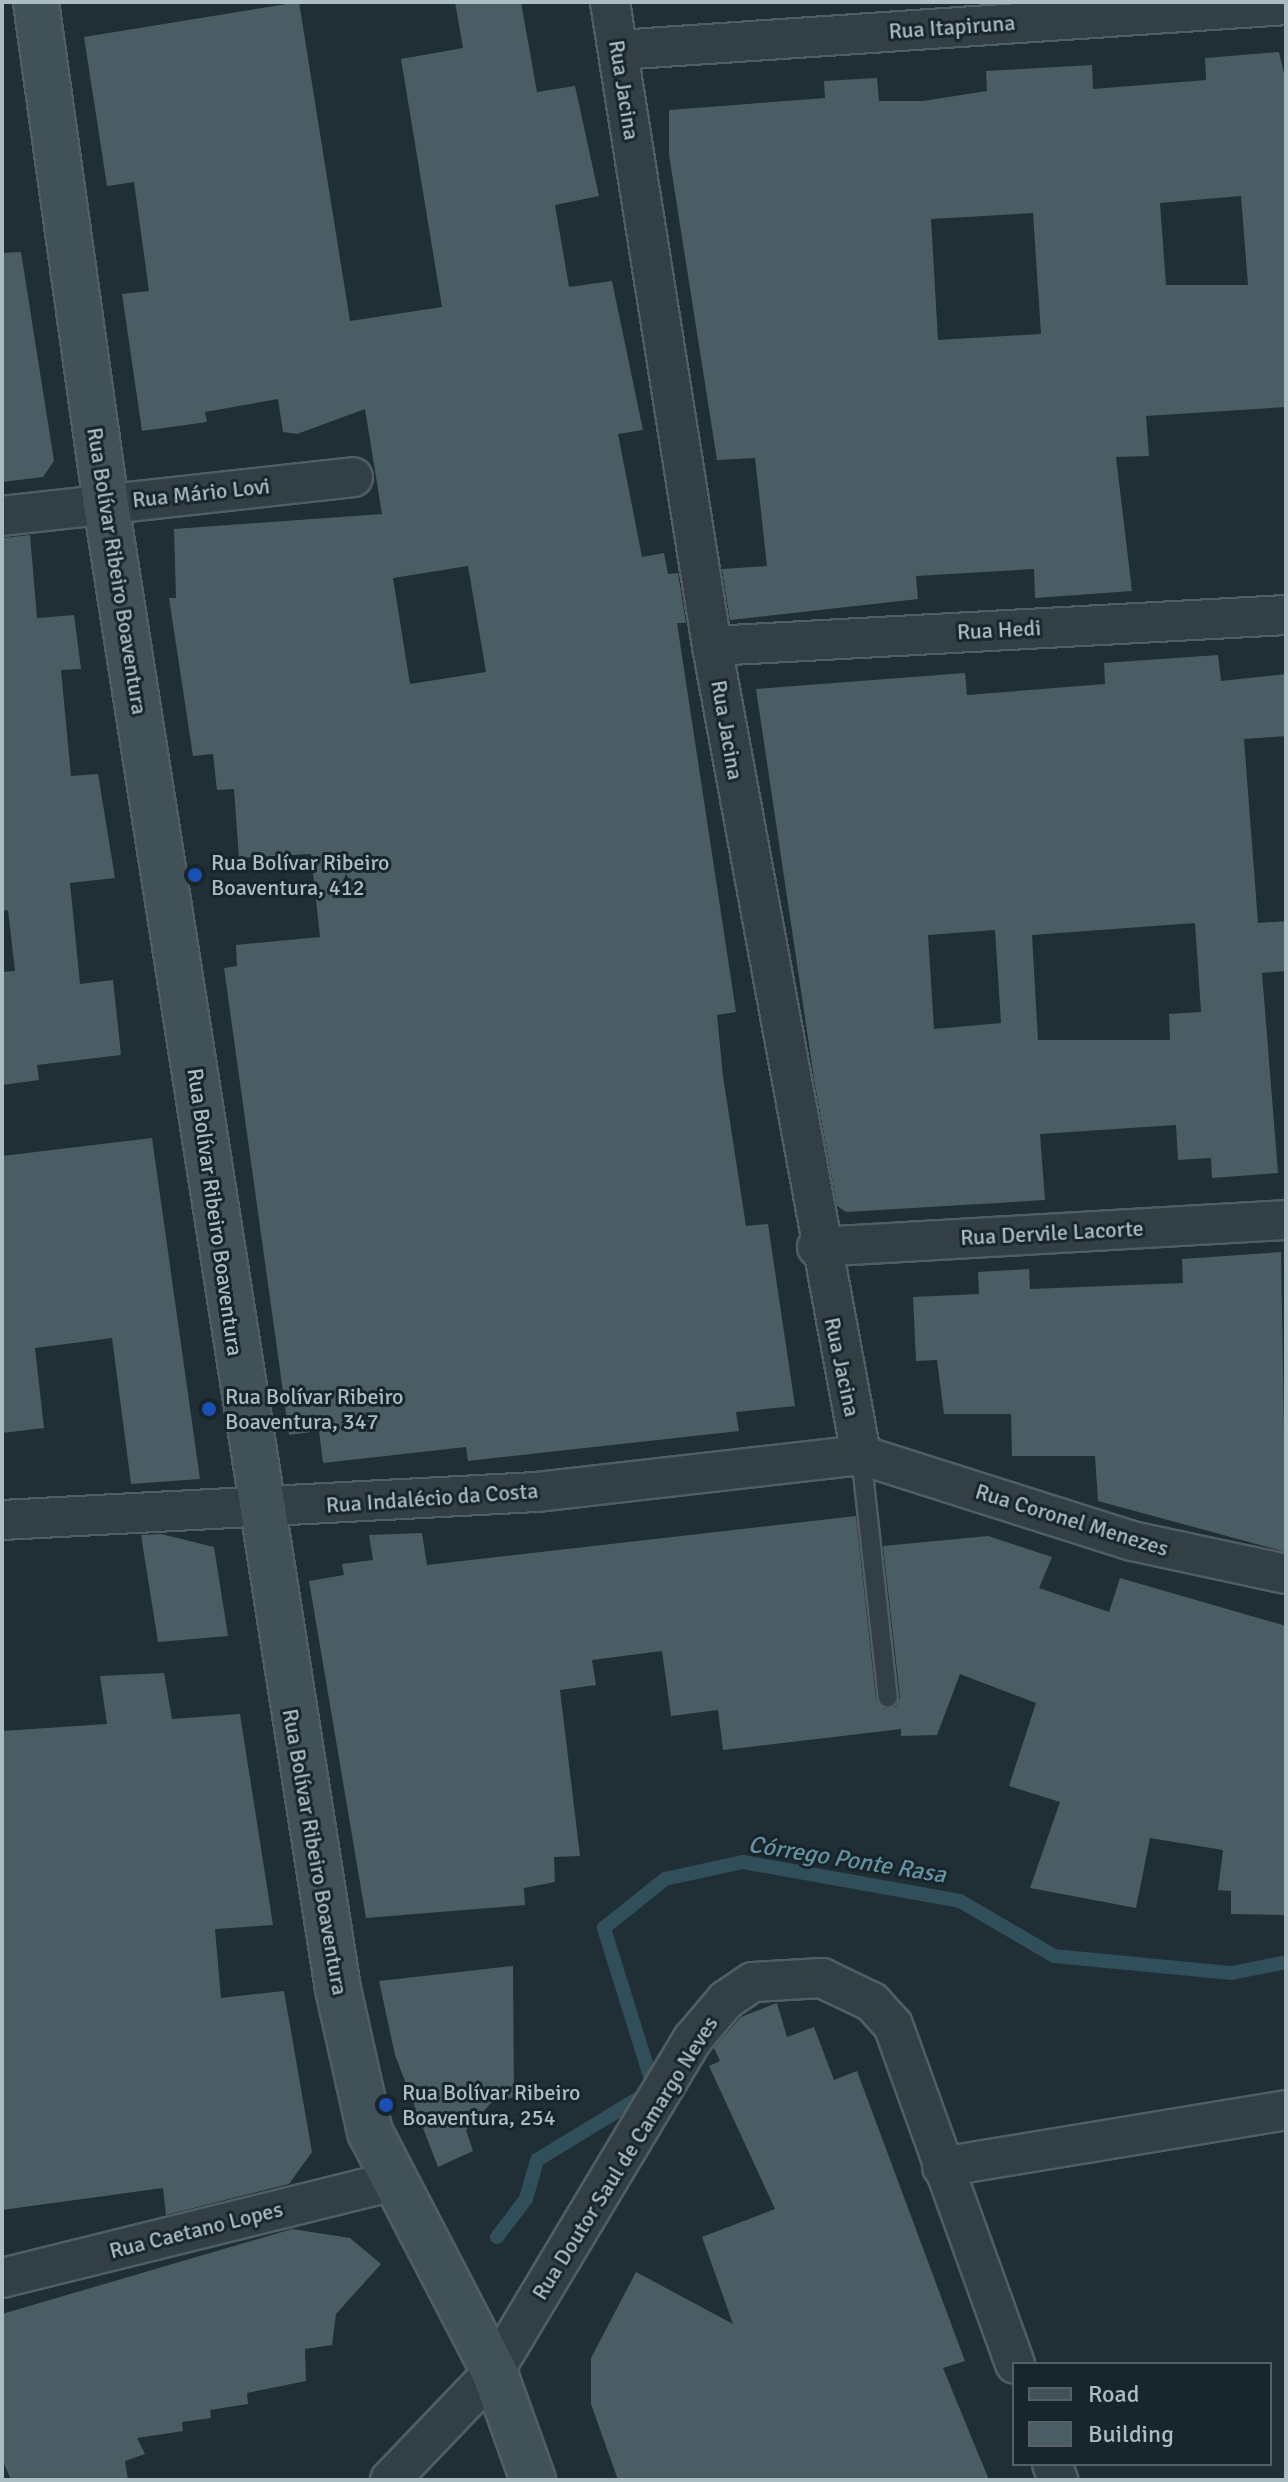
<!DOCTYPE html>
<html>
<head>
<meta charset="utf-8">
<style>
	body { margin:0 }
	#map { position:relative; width:1288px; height:2482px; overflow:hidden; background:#1f2f35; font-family:Signika,sans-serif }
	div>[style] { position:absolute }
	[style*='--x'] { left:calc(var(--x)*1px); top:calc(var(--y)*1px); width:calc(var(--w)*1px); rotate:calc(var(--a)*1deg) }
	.stream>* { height:14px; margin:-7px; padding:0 7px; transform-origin:7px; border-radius:7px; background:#314f5a }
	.building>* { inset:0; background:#4a5d64 }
	.roads { filter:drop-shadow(2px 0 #505e64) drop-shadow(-2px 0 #505e64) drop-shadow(0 2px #505e64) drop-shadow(0 -2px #505e64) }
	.service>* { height:18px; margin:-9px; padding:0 9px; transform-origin:9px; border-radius:9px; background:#324045 }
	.minor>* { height:38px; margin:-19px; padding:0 19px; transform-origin:19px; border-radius:19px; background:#324045 }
	.secondary>* { height:44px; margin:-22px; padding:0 22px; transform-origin:22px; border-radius:22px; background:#405158 }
	.dots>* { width:22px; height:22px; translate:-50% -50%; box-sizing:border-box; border:4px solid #18252a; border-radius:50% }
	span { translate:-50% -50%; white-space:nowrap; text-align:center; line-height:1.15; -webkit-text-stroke:6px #18252a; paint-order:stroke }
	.street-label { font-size:22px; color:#acbcc3 }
	.poi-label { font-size:22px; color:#acbcc3 }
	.left { translate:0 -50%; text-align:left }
	.water-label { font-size:24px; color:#6592a2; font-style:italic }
	.frame { position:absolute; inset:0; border:4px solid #acbcc3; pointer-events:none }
	.legend { position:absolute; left:1012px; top:2362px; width:260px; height:104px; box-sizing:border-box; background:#18252a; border:2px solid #536167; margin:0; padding:10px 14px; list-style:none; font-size:24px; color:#acbcc3 }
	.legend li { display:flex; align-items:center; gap:16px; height:40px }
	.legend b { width:40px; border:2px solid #536167 }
</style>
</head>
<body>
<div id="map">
	<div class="stream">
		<i style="--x:497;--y:2237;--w:48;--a:-52.7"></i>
		<i style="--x:526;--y:2199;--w:41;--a:-74.2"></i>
		<i style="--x:537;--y:2160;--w:137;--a:-31.3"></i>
		<i style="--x:654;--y:2089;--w:169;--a:-107.3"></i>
		<i style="--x:604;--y:1928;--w:78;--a:-38.8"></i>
		<i style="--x:665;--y:1879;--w:80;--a:-12.3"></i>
		<i style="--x:743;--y:1862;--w:220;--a:10.2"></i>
		<i style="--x:960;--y:1901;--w:109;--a:30.3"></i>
		<i style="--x:1054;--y:1956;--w:179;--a:5.5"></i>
		<i style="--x:1232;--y:1973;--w:55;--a:-11.5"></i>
	</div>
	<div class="building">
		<i style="clip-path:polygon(evenodd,299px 2px,350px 321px,442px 307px,401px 59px,463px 48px,455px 2px,521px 2px,537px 92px,575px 86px,599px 196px,555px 205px,569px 287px,612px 281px,643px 430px,618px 434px,642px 557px,664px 553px,668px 574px,678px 573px,686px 623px,677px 623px,736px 1012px,717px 1015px,723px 1076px,746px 1226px,768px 1224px,795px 1406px,736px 1412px,739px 1431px,468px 1461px,466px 1447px,323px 1463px,319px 1431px,289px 1435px,224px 968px,237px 966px,236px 945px,320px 937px,311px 854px,239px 858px,234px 789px,217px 790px,213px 754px,193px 756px,169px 598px,176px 598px,174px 529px,382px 514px,365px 409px,297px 434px,283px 432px,278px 399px,205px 412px,207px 422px,142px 431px,122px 294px,149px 291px,134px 182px,107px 186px,84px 37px,299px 2px,468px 566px,486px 672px,410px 684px,393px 578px,468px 566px)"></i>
		<i style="clip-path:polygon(evenodd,1279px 52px,1286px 82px,1286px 407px,1146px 416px,1149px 456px,1116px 457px,1132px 591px,1035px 598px,1034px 569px,916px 576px,918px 599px,730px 620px,722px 569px,767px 566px,755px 458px,717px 460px,669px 155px,669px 110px,825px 98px,824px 81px,877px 78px,879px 101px,923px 101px,987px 91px,986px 71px,1092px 65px,1093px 89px,1206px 80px,1205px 58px,1279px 52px,1241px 196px,1248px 285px,1166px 285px,1160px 203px,1241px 196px,1279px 52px,1033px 213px,1041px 334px,938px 340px,931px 219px,1033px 213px)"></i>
		<i style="clip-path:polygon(21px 252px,54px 461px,43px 477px,2px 482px,2px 253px)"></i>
		<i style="clip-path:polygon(30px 535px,37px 618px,74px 615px,81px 669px,61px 670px,71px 776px,98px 774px,115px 878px,70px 883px,80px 984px,113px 980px,121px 1055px,37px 1065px,39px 1080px,2px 1085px,2px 972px,15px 971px,8px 910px,2px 911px,2px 538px)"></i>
		<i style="clip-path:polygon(evenodd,1218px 655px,1221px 681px,1286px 674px,1286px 736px,1244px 739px,1258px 923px,1286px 921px,1286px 971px,1262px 973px,1278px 1173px,1212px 1178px,1211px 1158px,1178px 1160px,1176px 1125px,1040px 1134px,1045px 1200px,846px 1212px,837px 1206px,815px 1085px,756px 689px,965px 673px,967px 695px,1105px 684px,1104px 663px,1218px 655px,1195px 923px,1201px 1012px,1169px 1014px,1170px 1040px,1038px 1040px,1032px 935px,1195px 923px,1218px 655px,995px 930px,1001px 1023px,934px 1029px,928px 935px,995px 930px)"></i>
		<i style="clip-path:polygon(152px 1138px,200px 1479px,131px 1484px,112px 1338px,35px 1348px,44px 1428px,2px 1433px,2px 1156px)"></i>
		<i style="clip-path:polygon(1281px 1252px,1286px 1552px,1098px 1501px,1095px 1456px,1012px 1456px,1011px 1414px,944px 1414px,937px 1360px,916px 1361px,913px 1297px,979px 1294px,978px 1272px,1029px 1269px,1030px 1289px,1183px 1283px,1182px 1259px)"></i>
		<i style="clip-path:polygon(856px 1516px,876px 1699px,884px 1709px,896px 1707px,900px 1697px,883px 1546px,988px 1536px,1052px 1557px,1039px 1588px,1109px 1612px,1120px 1578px,1286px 1626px,1286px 1915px,1231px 1914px,1231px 1891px,1218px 1890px,1223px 1850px,1150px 1838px,1136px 1908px,1030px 1888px,1060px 1802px,1009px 1786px,1036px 1703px,960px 1674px,937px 1735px,901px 1736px,901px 1729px,723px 1750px,718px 1710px,671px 1716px,662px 1651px,592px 1660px,596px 1685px,560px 1690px,580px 1856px,554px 1857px,555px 1882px,524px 1888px,525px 1905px,366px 1918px,309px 1581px,344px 1575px,342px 1564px,373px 1560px,369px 1535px,422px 1533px,427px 1565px)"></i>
		<i style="clip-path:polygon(161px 1534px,214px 1547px,228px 1636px,158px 1642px,141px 1535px)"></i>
		<i style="clip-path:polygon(164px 1673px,172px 1719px,240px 1714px,273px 1925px,215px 1929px,221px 1998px,284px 1991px,312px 2152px,289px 2184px,166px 2215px,163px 2188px,2px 2210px,2px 1731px,107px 1724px,100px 1676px)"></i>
		<i style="clip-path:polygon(513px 1966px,514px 2097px,491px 2103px,466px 2130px,473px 2151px,438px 2167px,395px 2055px,379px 1981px)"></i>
		<i style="clip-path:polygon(777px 2003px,787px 2037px,814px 2027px,834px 2080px,857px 2071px,965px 2361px,943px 2368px,989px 2480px,618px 2480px,591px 2404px,591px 2358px,636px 2272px,733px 2324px,702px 2237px,775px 2209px,709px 2066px,720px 2061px,714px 2048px,741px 2017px)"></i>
		<i style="clip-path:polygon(292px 2229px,350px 2238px,381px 2264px,336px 2314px,332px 2345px,305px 2349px,306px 2381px,247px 2393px,248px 2404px,210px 2410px,211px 2418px,182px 2422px,183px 2431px,137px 2438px,145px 2454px,125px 2461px,128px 2480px,11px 2480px,2px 2459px,2px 2314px)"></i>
	</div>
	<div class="roads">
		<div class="service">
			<i style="--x:861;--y:1455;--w:244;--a:83.7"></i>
		</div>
		<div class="minor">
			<i style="--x:610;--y:2;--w:652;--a:81"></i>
			<i style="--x:712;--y:646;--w:823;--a:79.56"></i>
			<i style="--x:618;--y:50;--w:670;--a:-3.85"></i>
			<i style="--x:2;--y:516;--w:353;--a:-6.3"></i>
			<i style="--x:712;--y:646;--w:575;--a:-3.09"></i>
			<i style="--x:817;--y:1247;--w:470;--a:-3.3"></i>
			<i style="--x:2;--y:1520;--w:536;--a:-3"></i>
			<i style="--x:537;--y:1492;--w:326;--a:-6.5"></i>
			<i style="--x:861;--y:1455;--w:284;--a:17.6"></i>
			<i style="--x:1132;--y:1541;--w:157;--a:12.1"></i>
			<i style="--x:942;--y:2167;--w:349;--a:-9.4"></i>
			<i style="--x:2;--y:2278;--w:400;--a:-13.9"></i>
			<i style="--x:1052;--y:2464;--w:17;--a:69"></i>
			<i style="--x:390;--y:2480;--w:151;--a:-46.3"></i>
			<i style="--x:494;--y:2371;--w:387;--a:-59.1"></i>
			<i style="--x:693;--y:2039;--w:51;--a:-49.8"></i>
			<i style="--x:726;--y:2000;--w:32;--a:-34"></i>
			<i style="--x:753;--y:1982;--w:69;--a:-3.3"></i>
			<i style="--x:822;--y:1978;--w:55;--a:25.6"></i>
			<i style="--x:872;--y:2002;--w:31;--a:48"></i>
			<i style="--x:893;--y:2025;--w:360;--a:70.2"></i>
		</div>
		<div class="secondary">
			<i style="--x:36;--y:2;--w:507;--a:82.06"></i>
			<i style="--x:106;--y:504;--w:1503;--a:81.12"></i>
			<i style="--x:338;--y:1989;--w:147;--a:77.4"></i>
			<i style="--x:370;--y:2132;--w:269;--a:62.6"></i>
			<i style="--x:494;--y:2371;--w:116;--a:70.3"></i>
		</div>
	</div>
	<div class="dots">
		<i style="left:195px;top:875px;background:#1a4fb4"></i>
		<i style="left:209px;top:1409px;background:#1a4fb4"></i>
		<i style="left:386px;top:2105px;background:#1a4fb4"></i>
	</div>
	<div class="street-label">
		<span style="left:952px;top:27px;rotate:-4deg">Rua Itapiruna</span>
		<span style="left:624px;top:90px;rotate:81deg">Rua Jacina</span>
		<span style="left:201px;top:493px;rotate:-6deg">Rua Mário Lovi</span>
		<span style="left:117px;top:571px;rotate:81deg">Rua Bolívar Ribeiro Boaventura</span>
		<span style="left:999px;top:630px;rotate:-3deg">Rua Hedi</span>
		<span style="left:727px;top:730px;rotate:80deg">Rua Jacina</span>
		<span style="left:215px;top:1212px;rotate:82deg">Rua Bolívar Ribeiro Boaventura</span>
		<span style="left:1052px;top:1233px;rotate:-3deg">Rua Dervile Lacorte</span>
		<span style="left:842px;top:1367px;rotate:78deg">Rua Jacina</span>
		<span style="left:432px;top:1498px;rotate:-4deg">Rua Indalécio da Costa</span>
		<span style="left:1072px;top:1520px;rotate:17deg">Rua Coronel Menezes</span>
		<span style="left:315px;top:1852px;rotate:80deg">Rua Bolívar Ribeiro Boaventura</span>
		<span style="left:625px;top:2158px;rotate:-58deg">Rua Doutor Saul de Camargo Neves</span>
		<span style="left:196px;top:2230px;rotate:-14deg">Rua Caetano Lopes</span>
	</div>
	<div class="poi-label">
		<span class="left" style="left:211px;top:875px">Rua Bolívar Ribeiro<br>Boaventura, 412</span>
		<span class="left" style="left:225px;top:1409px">Rua Bolívar Ribeiro<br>Boaventura, 347</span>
		<span class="left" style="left:402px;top:2105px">Rua Bolívar Ribeiro<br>Boaventura, 254</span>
	</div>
	<div class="water-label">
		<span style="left:847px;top:1860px;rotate:9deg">Córrego Ponte Rasa</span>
	</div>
	<div class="frame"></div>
	<ul class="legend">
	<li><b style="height:10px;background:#405158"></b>Road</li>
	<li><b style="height:22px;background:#4a5d64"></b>Building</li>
	</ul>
</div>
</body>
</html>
